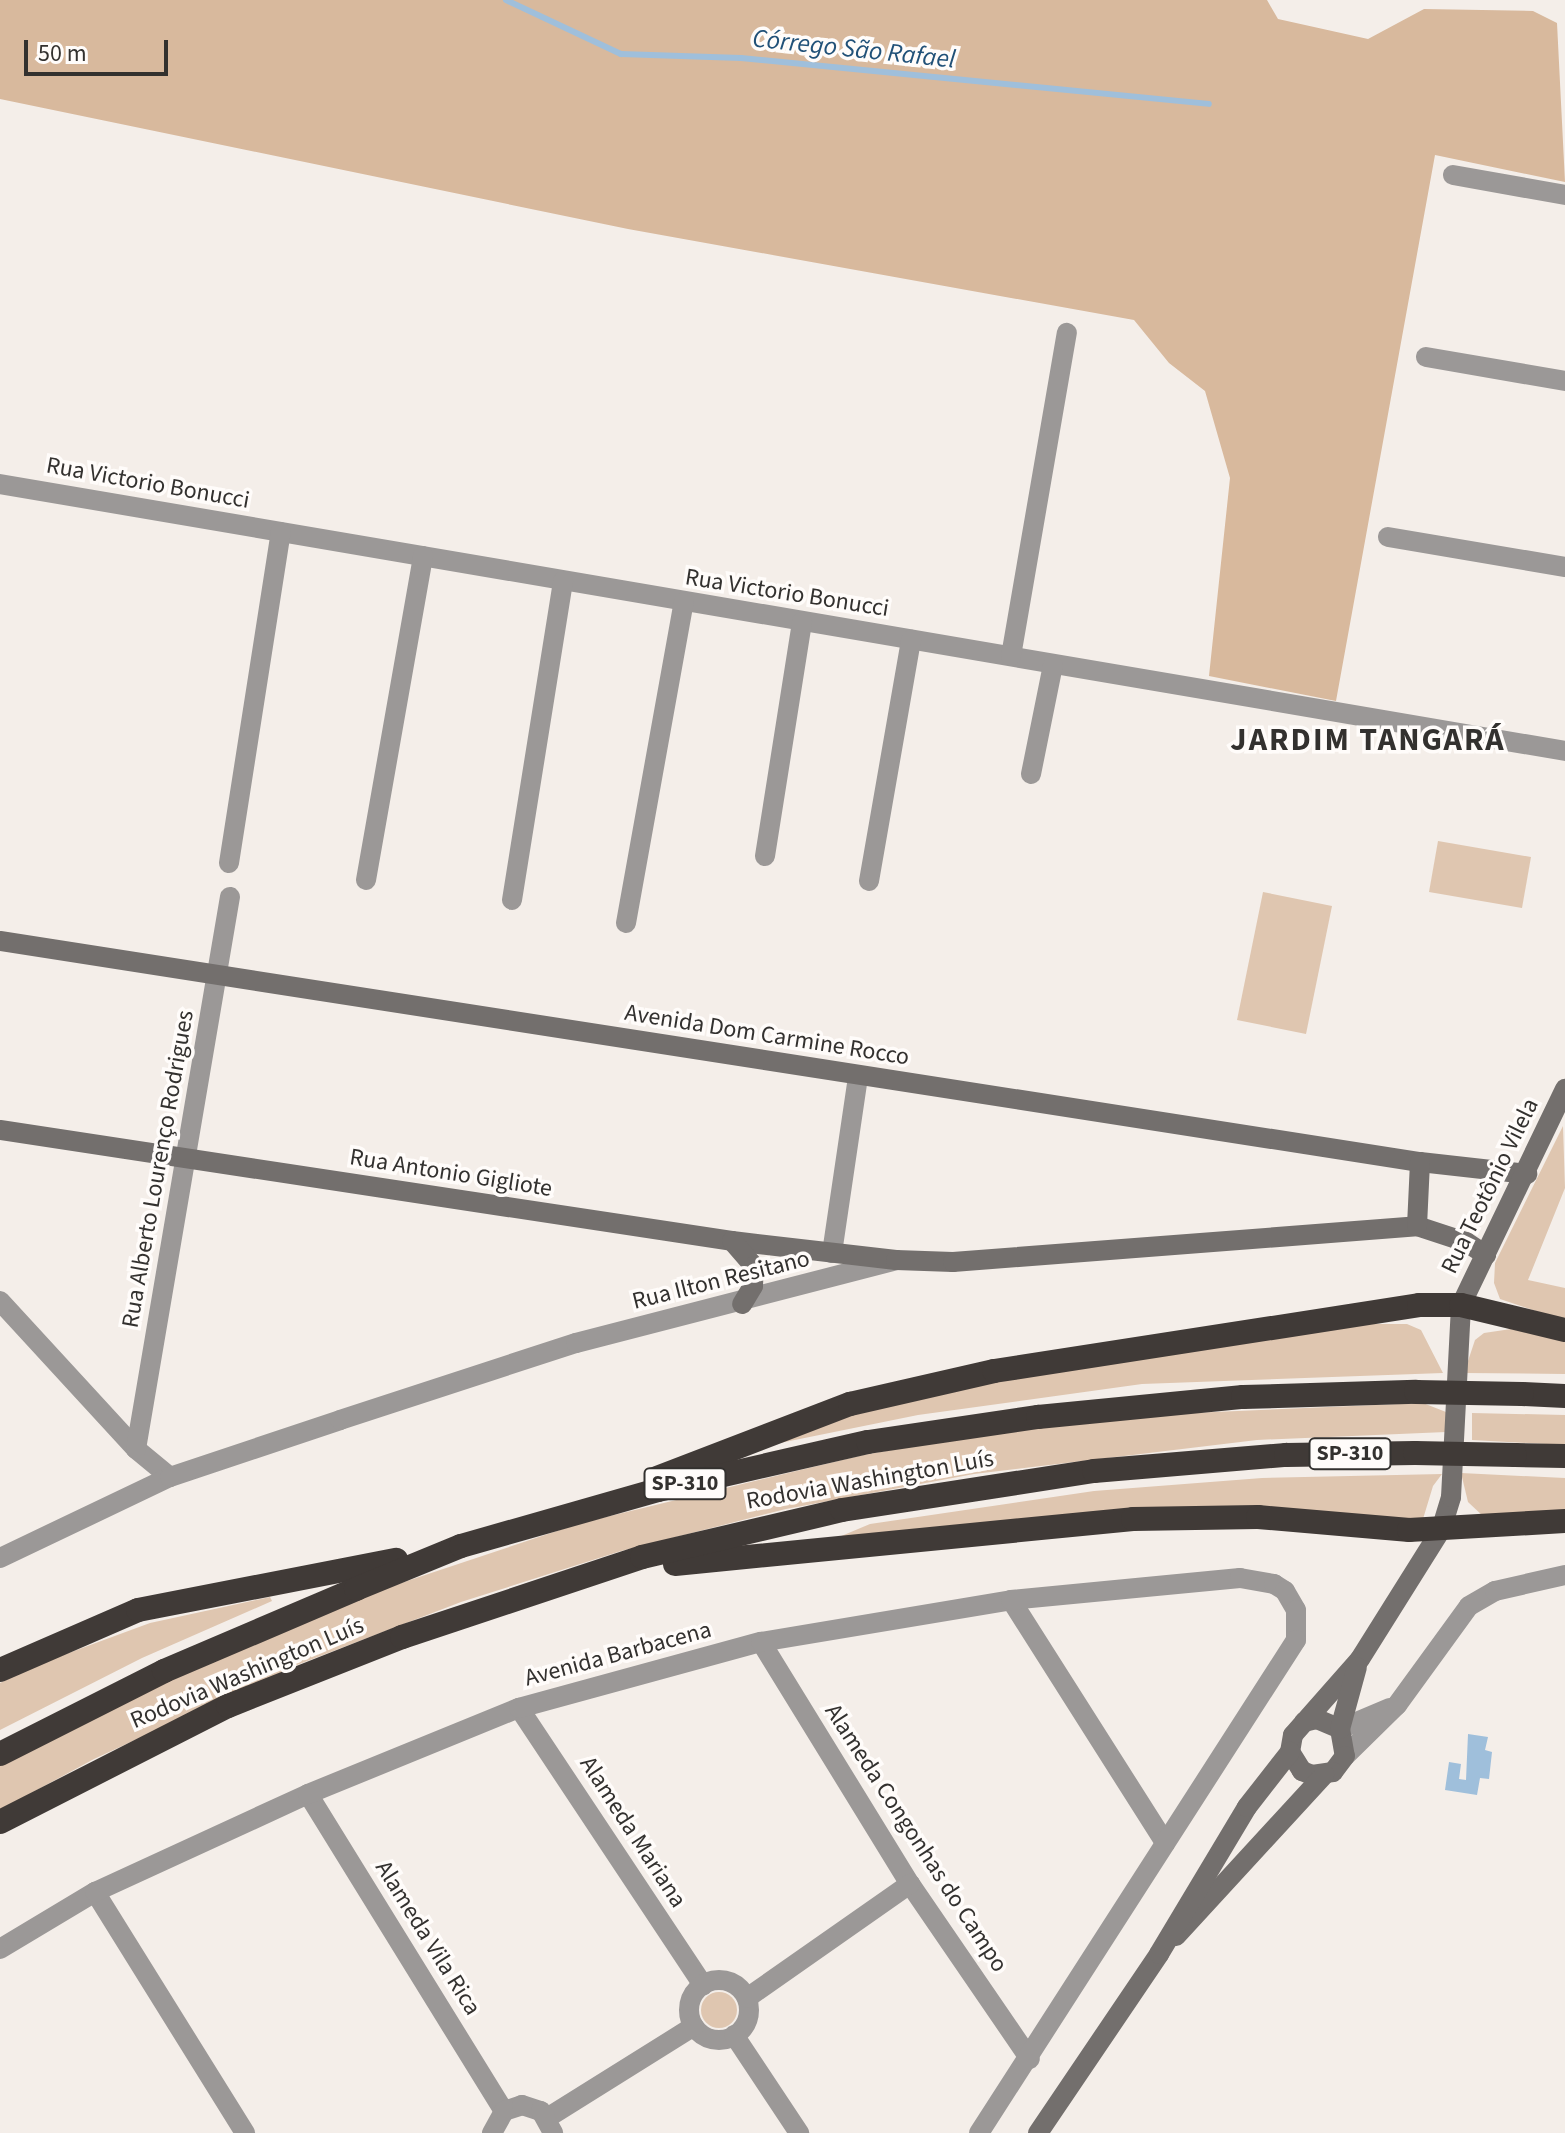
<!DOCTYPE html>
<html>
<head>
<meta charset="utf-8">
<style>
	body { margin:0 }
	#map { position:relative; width:1565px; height:2133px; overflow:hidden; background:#f4eee9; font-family:"Source Sans 3",sans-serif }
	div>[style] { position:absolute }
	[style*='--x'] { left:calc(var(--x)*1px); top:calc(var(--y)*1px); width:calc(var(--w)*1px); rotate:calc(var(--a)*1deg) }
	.green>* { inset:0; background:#dfc6b0 }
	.round { border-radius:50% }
	.forest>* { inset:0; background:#d8b99d }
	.water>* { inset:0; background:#9fbfdb }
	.stream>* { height:6px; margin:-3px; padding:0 3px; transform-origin:3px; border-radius:3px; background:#9fbfdb }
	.street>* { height:20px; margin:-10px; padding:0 10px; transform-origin:10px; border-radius:10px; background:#9b9897 }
	.street>.ring { margin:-10px; padding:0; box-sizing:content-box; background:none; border:20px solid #9b9897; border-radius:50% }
	.secondary>* { height:20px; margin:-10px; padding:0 10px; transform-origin:10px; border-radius:10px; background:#736f6d }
	.highway>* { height:24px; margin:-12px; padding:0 12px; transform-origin:12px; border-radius:12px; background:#403a37 }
	.highway-bridge>* { height:24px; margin:-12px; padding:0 12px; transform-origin:12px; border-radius:12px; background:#403a37 }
	span { translate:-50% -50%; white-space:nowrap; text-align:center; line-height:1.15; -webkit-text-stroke:7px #fffcfa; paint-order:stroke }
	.shield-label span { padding:2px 6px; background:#fffcfa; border:2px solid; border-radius:6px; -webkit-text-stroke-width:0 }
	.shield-label { font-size:22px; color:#33312f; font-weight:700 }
	.street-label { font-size:24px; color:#33312f }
	.water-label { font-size:26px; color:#215178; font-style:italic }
	.district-label { font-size:32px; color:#33312f; font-weight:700; letter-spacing:2px }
	.scale { position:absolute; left:24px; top:40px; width:144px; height:36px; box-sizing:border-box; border:4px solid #33312f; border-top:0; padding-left:10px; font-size:24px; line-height:28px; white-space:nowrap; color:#33312f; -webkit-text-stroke:6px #fffcfa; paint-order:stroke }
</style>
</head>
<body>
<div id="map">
	<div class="green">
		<i style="clip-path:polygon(1438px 841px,1531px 857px,1522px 908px,1429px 892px)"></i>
		<i style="clip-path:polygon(1263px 892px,1332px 906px,1306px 1034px,1237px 1020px)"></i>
		<i style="clip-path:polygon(1563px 1126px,1565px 1188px,1528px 1280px,1565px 1288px,1565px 1321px,1500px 1299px,1494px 1283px,1495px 1263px)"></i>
		<i style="clip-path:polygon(1366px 1324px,1407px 1324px,1421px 1330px,1443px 1373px,1142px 1384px,918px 1415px,775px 1444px,843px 1414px,938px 1391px)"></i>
		<i style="clip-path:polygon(1511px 1329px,1565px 1341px,1565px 1374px,1464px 1373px,1475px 1340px,1484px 1333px)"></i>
		<i style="clip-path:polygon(1423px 1403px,1446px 1412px,1446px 1432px,1257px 1440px,974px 1474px,786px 1509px,621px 1551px,461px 1602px,297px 1665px,94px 1759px,0 1810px,0 1765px,156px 1686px,362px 1596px,581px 1523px,863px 1455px,954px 1439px,1145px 1415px)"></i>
		<i style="clip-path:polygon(1472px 1413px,1565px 1415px,1565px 1445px,1472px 1440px)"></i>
		<i style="clip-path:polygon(1461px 1473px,1565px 1478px,1565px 1512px,1484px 1517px,1468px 1502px)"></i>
		<i style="clip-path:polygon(1442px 1474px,1433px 1486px,1423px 1519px,839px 1537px,870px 1524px,1094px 1491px,1262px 1478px)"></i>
		<i style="clip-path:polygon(270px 1597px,272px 1601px,142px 1658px,0 1730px,0 1683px,36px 1665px,150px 1623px)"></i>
		<i class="round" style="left:701px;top:1992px;width:36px;height:36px"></i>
	</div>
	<div class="forest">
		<i style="clip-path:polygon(0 0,1267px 0,1278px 19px,1368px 39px,1424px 9px,1533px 11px,1557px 23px,1565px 182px,1435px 155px,1336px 701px,1209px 676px,1230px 478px,1205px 391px,1169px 363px,1134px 320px,628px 229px,0 99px)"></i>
	</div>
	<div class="water">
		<i style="clip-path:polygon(1468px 1734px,1488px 1737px,1485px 1750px,1492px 1752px,1489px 1779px,1480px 1778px,1477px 1795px,1445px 1790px,1449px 1762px,1461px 1764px,1459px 1779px,1466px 1780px)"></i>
	</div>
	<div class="stream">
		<i style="--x:506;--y:0;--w:127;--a:25.2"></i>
		<i style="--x:621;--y:54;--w:120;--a:1.9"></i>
		<i style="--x:741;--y:58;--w:470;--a:5.6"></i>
	</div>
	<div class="street">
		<i style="--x:1453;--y:175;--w:114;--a:10.1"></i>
		<i style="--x:1426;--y:357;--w:141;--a:9.8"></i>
		<i style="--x:0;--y:484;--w:1588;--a:9.68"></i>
		<i style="--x:1388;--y:537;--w:180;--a:9.6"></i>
		<i style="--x:1011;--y:656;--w:328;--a:-80.2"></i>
		<i style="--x:1031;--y:774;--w:111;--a:-78.6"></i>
		<i style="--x:765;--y:856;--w:237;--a:-81"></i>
		<i style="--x:229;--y:863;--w:335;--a:-81.1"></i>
		<i style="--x:366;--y:880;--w:329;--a:-80"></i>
		<i style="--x:869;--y:881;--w:245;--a:-80.1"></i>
		<i style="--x:512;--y:900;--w:323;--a:-80.9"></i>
		<i style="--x:626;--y:923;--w:326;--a:-79.8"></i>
		<i style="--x:832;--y:1253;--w:178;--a:-81.6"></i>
		<i style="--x:0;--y:1301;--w:201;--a:47.4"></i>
		<i style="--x:136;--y:1449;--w:44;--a:39.5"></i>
		<i style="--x:136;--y:1449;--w:560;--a:-80.34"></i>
		<i style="--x:0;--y:1558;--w:188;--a:-25.5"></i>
		<i style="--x:170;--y:1477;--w:179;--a:-18.5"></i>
		<i style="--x:340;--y:1420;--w:248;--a:-18.1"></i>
		<i style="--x:576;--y:1343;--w:331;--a:-14.5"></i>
		<i style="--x:1011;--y:1600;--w:288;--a:57.6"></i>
		<i style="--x:761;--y:1642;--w:284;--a:58.4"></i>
		<i style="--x:910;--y:1884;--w:212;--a:55.6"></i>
		<i style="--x:519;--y:1708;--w:333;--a:56.4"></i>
		<i style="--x:1340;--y:1729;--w:54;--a:-22.8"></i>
		<i style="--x:1345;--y:1756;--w:73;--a:-44.4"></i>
		<i style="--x:1397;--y:1705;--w:122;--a:-54"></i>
		<i style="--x:1469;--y:1606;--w:30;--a:-30"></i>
		<i style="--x:1495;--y:1591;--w:72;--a:-12.9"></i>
		<i style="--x:308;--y:1794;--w:373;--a:58.3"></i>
		<i style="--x:95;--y:1892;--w:284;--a:58.1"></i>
		<i style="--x:0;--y:1949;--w:111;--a:-31"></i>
		<i style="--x:95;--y:1892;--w:234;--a:-24.7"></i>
		<i style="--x:308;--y:1794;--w:228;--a:-22.2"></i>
		<i style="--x:519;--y:1708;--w:251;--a:-15.3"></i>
		<i style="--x:761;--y:1642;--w:254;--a:-9.5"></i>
		<i style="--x:1011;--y:1600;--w:230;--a:-5.5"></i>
		<i style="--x:1240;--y:1578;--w:35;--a:10"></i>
		<i style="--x:1274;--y:1584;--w:13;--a:32"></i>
		<i style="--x:1285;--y:1591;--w:22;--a:60"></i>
		<i style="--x:1296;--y:1610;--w:30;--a:90"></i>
		<i style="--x:1296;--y:1640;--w:586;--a:122.74"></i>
		<i class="ring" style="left:689px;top:1980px;width:40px;height:40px"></i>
		<i style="--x:747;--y:1998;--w:199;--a:-35"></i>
		<i style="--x:734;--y:2035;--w:118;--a:56.4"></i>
		<i style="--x:547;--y:2118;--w:173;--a:-32"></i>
		<i style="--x:492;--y:2133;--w:25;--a:-61"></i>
		<i style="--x:504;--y:2111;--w:19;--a:-18"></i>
		<i style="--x:522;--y:2105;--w:20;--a:18"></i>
		<i style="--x:541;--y:2111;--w:25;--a:61"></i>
	</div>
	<div class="secondary">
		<i style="--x:0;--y:941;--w:1437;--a:8.85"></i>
		<i style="--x:1420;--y:1162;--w:108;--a:6.4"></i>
		<i style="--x:0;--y:1130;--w:740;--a:8.62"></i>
		<i style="--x:732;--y:1241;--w:165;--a:6.6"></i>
		<i style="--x:896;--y:1260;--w:57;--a:2"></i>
		<i style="--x:953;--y:1262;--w:465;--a:-4.4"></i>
		<i style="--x:1417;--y:1226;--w:52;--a:18.1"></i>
		<i style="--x:1466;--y:1242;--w:24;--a:33"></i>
		<i style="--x:1417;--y:1226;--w:64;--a:-87.3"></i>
		<i style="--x:732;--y:1241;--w:33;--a:49"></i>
		<i style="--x:754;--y:1266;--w:20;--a:93"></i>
		<i style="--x:753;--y:1286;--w:21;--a:121"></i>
		<i style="--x:1304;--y:1722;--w:13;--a:-13"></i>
		<i style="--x:1317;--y:1719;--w:25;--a:23"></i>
		<i style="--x:1340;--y:1729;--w:27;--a:80"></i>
		<i style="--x:1345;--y:1756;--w:20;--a:127"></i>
		<i style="--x:1333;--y:1772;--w:21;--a:172"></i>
		<i style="--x:1312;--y:1775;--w:11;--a:-158"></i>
		<i style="--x:1302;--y:1771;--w:22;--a:-122"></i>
		<i style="--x:1290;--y:1752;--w:17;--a:-80"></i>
		<i style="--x:1293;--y:1735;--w:101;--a:-48.6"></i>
		<i style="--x:1360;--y:1659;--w:152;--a:-57.9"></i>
		<i style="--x:1441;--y:1530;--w:34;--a:-73"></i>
		<i style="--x:1451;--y:1497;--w:192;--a:-87"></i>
		<i style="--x:1461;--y:1305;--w:240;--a:-64.3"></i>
		<i style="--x:1340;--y:1729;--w:64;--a:-74.7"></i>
		<i style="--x:1176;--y:1936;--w:219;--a:-47.4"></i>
		<i style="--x:1038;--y:2133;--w:216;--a:-55.9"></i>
		<i style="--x:1159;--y:1954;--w:171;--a:-59.1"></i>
		<i style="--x:1247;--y:1807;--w:70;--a:-52"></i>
	</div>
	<div class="highway">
		<i style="--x:1522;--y:1394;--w:43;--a:2.7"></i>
		<i style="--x:1515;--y:1455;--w:50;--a:1.1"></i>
		<i style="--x:657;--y:1478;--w:207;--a:-21"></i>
		<i style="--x:850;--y:1404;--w:148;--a:-12.9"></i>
		<i style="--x:994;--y:1371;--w:430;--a:-8.8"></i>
		<i style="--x:1419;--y:1305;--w:42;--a:0"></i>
		<i style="--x:1461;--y:1305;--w:107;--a:13.5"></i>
		<i style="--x:675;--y:1564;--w:460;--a:-5.6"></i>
		<i style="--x:1133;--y:1519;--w:125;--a:-0.9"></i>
		<i style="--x:1258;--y:1517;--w:152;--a:4.9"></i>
		<i style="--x:1409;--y:1530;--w:156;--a:-3.3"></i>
		<i style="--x:0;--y:1670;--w:150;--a:-23.5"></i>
		<i style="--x:138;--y:1610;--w:263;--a:-11"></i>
		<i style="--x:0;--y:1754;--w:184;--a:-26.8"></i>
		<i style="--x:164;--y:1671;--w:209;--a:-23.1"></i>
		<i style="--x:356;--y:1589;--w:113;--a:-22.3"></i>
		<i style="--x:461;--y:1546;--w:205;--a:-15.9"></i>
		<i style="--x:658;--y:1490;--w:215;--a:-12.9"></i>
		<i style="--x:868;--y:1442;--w:172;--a:-8.4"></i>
		<i style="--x:1038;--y:1417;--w:206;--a:-5.6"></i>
		<i style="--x:1243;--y:1397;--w:173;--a:-1.7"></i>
		<i style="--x:0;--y:1822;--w:256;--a:-27"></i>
		<i style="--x:228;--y:1706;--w:187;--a:-21.6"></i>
		<i style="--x:402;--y:1637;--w:253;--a:-18.4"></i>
		<i style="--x:642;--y:1557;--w:205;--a:-13.2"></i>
		<i style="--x:842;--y:1510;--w:255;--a:-8.8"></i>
		<i style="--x:1094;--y:1471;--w:193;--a:-4.8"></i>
		<i style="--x:1286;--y:1455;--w:129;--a:-0.9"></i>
	</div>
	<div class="highway-bridge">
		<i style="--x:1416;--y:1392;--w:106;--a:1.1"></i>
		<i style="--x:1415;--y:1453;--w:100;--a:1.1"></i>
	</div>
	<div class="shield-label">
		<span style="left:1350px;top:1454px">SP-310</span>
		<span style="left:685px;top:1484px">SP-310</span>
	</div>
	<div class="street-label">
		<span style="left:148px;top:483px;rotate:10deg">Rua Victorio Bonucci</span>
		<span style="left:787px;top:593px;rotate:9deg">Rua Victorio Bonucci</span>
		<span style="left:767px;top:1035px;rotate:9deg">Avenida Dom Carmine Rocco</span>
		<span style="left:158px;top:1169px;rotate:-80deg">Rua Alberto Lourenço Rodrigues</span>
		<span style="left:451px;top:1173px;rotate:9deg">Rua Antonio Gigliote</span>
		<span style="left:1490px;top:1186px;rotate:-64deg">Rua Teotônio Vilela</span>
		<span style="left:721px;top:1280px;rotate:-14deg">Rua Ilton Resitano</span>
		<span style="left:870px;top:1480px;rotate:-10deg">Rodovia Washington Luís</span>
		<span style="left:618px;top:1654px;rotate:-15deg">Avenida Barbacena</span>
		<span style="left:247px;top:1673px;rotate:-23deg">Rodovia Washington Luís</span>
		<span style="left:633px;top:1832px;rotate:57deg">Alameda Mariana</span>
		<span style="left:916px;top:1838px;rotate:57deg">Alameda Congonhas do Campo</span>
		<span style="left:428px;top:1938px;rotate:58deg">Alameda Vila Rica</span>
	</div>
	<div class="water-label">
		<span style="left:854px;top:49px;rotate:6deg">Córrego São Rafael</span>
	</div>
	<div class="district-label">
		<span style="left:1368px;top:740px">JARDIM TANGARÁ</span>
	</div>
	<div class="scale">50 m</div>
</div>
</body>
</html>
